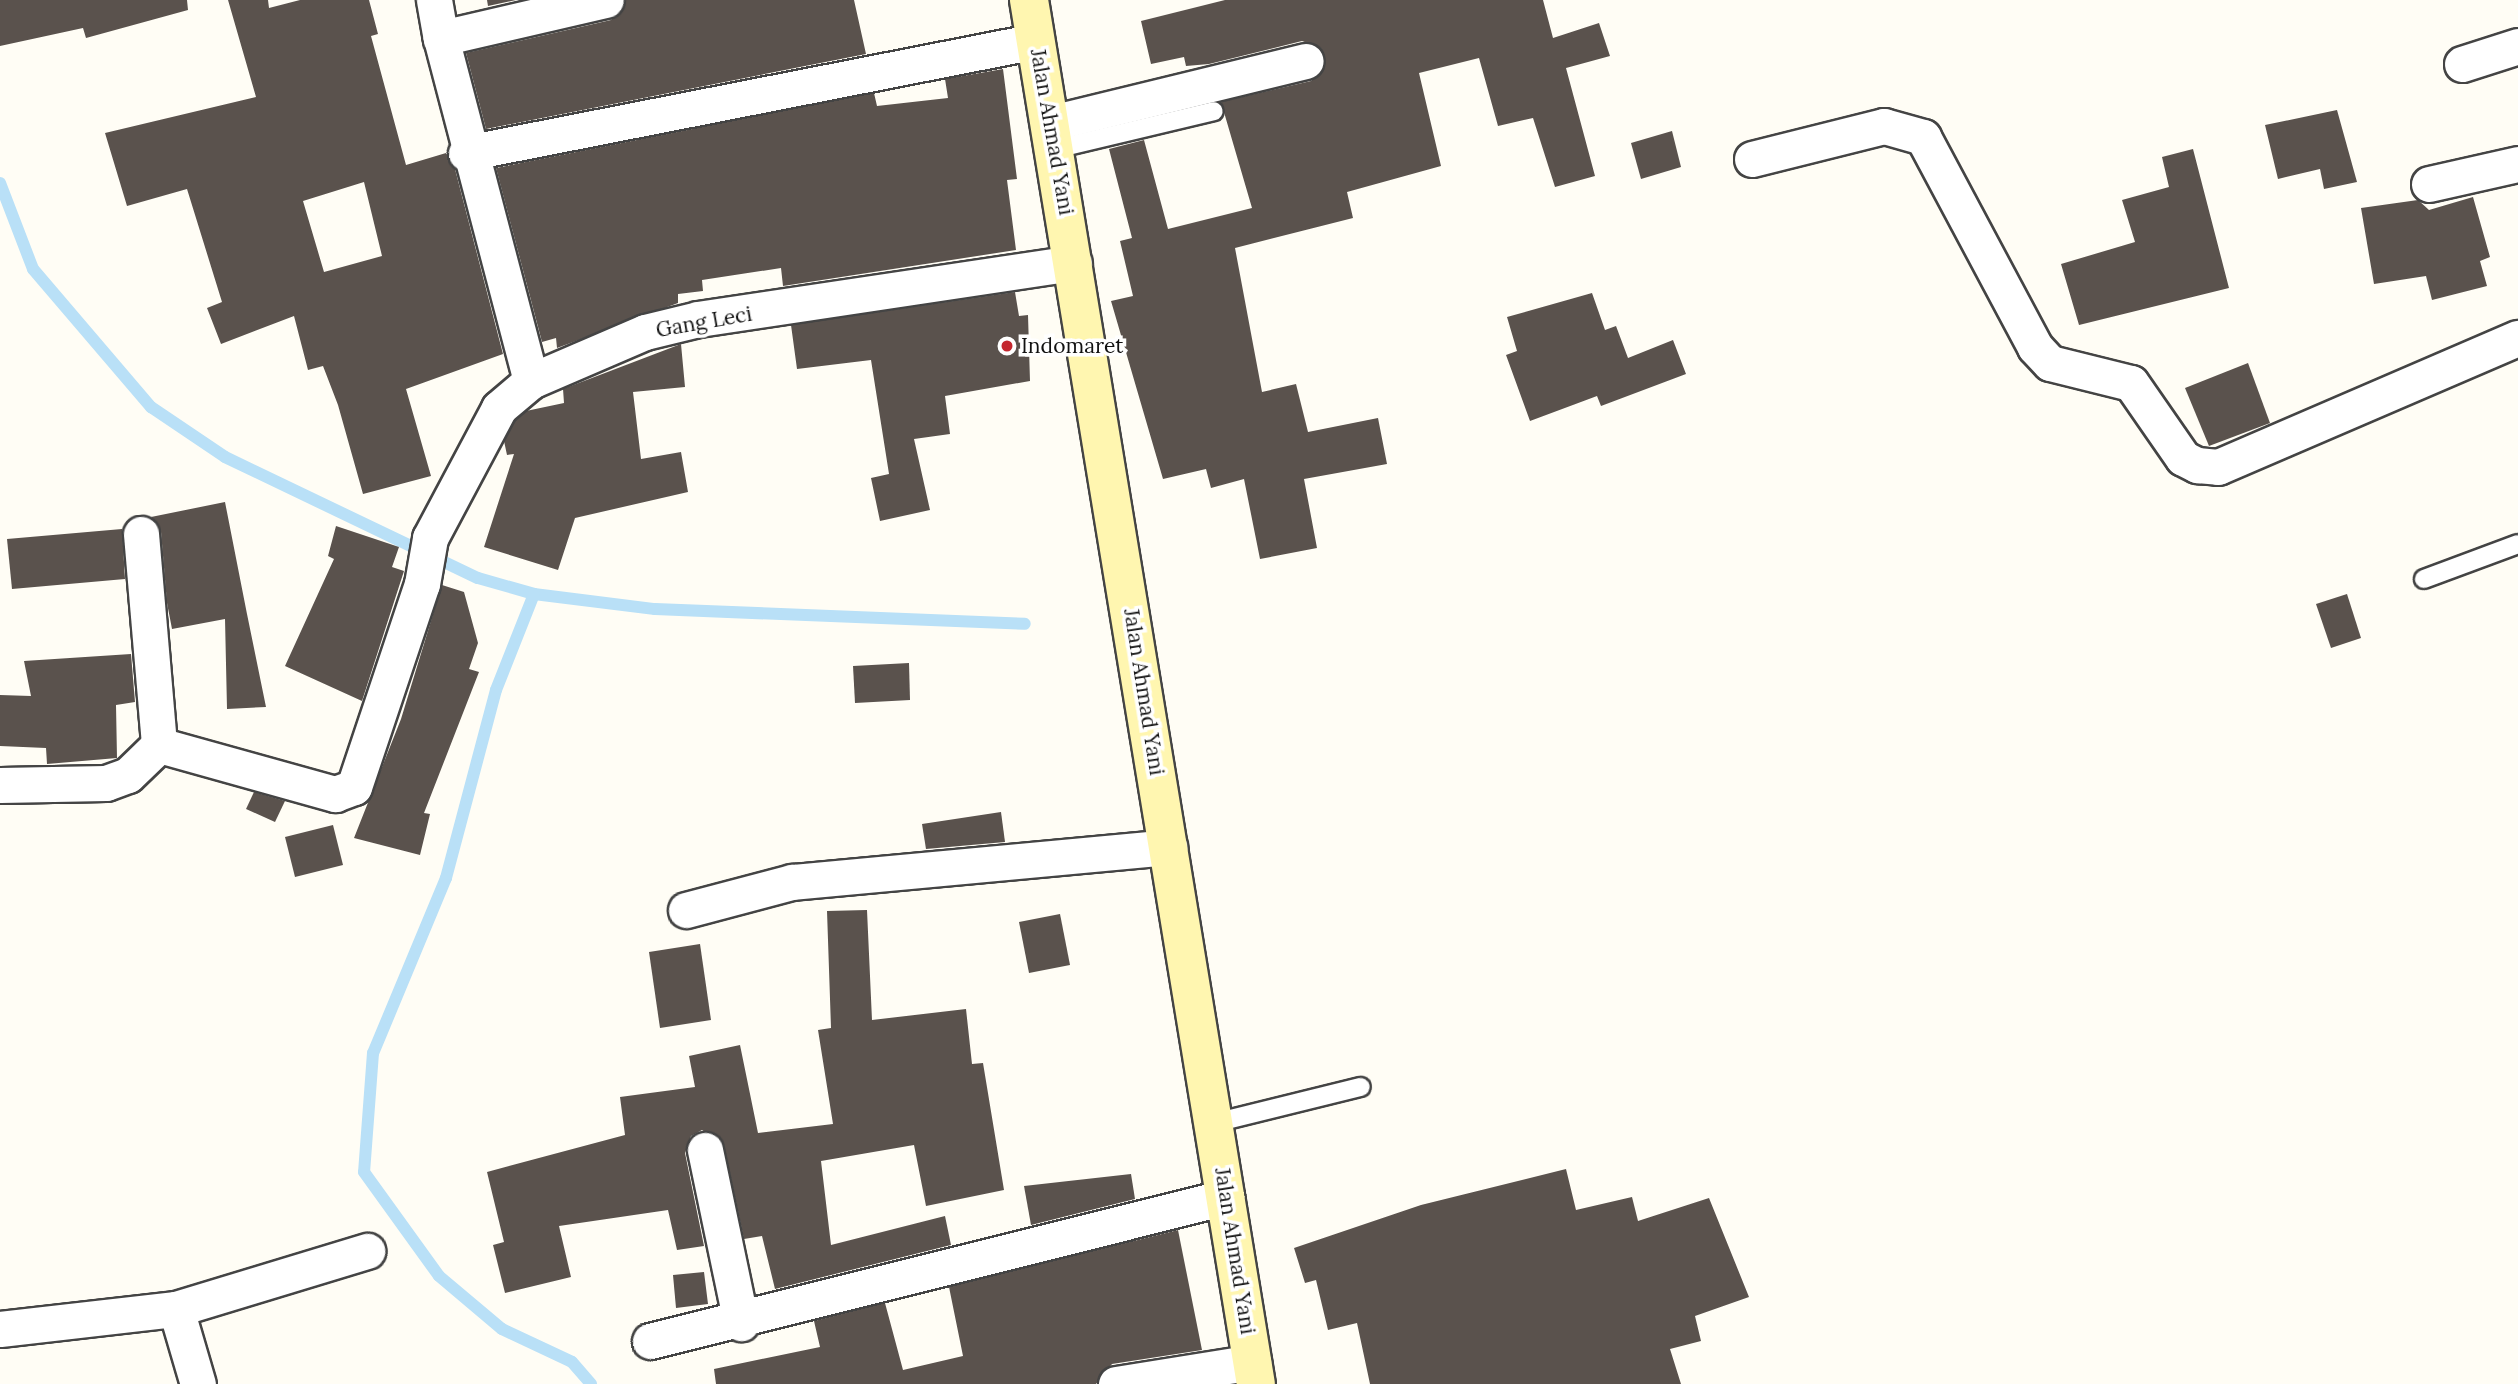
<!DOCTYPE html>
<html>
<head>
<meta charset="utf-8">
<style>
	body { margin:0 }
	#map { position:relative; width:2518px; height:1384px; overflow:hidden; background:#fffdf5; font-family:Lora,serif }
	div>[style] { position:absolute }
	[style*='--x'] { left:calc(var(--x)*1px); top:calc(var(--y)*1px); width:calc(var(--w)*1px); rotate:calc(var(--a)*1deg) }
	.stream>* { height:12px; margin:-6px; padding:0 6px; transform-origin:6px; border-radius:6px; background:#b9e0f7 }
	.building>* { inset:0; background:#5a524d }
	.roads { filter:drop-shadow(2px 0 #444) drop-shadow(-2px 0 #444) drop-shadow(0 2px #444) drop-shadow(0 -2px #444) }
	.service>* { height:18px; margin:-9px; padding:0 9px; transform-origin:9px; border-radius:9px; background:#fff }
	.minor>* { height:35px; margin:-17.5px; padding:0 17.5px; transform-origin:17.5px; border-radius:17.5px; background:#fff }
	.secondary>* { height:38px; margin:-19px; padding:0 19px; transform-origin:19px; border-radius:19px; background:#fff6b0 }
	.dots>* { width:19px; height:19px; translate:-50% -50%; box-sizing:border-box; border:4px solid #fff; border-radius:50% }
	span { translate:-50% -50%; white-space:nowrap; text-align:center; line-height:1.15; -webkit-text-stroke:7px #fff; paint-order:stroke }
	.street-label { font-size:21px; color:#111 }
	.poi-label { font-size:21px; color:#111 }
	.left { translate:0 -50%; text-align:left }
</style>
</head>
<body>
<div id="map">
	<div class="stream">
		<i style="--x:0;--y:183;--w:92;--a:69"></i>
		<i style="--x:33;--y:269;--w:182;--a:49.5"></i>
		<i style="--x:151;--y:407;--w:89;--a:34"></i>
		<i style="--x:225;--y:457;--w:280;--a:25.6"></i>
		<i style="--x:478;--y:578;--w:58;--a:15.9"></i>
		<i style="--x:534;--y:594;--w:122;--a:7.1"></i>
		<i style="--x:655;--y:609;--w:370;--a:2.3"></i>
		<i style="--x:534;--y:594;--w:103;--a:111.6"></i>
		<i style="--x:496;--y:690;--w:195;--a:104.9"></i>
		<i style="--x:446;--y:878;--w:190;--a:112.6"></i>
		<i style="--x:373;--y:1053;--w:119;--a:94.3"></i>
		<i style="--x:364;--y:1172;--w:128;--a:54.2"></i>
		<i style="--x:439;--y:1276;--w:82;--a:40.1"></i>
		<i style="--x:502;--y:1329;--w:77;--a:25.2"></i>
		<i style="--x:572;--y:1362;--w:29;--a:49"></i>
	</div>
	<div class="building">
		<i style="clip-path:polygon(0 0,187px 0,188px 10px,86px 38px,83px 28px,0 46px)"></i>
		<i style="clip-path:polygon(evenodd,228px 0,268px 0,269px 8px,300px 0,369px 0,378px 34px,371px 36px,406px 165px,446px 153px,455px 169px,503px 354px,406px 389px,431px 476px,363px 494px,338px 405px,323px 366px,308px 370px,294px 316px,221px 344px,207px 308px,222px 302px,187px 189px,127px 206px,105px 133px,256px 97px,228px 0,364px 182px,382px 256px,324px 272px,303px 201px,364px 182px)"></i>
		<i style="clip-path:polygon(487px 0,516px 0,488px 6px)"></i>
		<i style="clip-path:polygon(626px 0,854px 0,866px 54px,486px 129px,466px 53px,611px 20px)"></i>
		<i style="clip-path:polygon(1225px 0,1543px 0,1553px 38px,1599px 23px,1610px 56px,1566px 68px,1595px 176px,1555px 187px,1533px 118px,1498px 126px,1479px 58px,1419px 73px,1441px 166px,1347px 192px,1353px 218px,1235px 248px,1262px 392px,1296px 384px,1308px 432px,1378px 418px,1387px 464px,1304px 479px,1317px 548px,1260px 559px,1244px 479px,1211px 488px,1206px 469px,1163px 479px,1111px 301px,1133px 296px,1120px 241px,1132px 238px,1109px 149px,1144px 140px,1168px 229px,1252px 208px,1221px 102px,1311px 81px,1325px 67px,1321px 48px,1302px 41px,1209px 64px,1186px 66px,1184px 57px,1151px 64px,1141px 21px)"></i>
		<i style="clip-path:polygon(1003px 69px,1017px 179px,1007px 180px,1016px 250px,783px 286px,781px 268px,702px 280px,703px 291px,678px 294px,678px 303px,557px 348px,556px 338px,542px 342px,496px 168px,874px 93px,877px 106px,948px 98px,945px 79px)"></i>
		<i style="clip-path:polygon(2337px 110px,2357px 182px,2324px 189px,2320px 169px,2278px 179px,2265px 125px)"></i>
		<i style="clip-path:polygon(1672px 131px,1681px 167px,1641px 179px,1631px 143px)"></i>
		<i style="clip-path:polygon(2193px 149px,2229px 288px,2079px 325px,2061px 264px,2135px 242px,2122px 200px,2169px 187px,2162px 157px)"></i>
		<i style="clip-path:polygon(2473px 197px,2490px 257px,2480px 261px,2487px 286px,2432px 300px,2426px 276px,2374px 284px,2361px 208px,2418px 200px,2429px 210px)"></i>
		<i style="clip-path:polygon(1015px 292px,1019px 316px,1028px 315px,1030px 381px,945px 396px,950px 434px,914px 439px,930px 510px,880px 521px,871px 478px,889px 474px,871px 360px,797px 369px,791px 325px)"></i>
		<i style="clip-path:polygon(1592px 293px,1605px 330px,1616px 326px,1628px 358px,1673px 340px,1686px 374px,1601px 406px,1597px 396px,1530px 421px,1506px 355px,1517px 351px,1507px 317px)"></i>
		<i style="clip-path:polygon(681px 344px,685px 387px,633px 392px,641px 459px,681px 452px,688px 492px,575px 518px,558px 570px,484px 547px,514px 454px,507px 455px,504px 441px,515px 421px,526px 411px,564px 403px,563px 389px)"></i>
		<i style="clip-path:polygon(2248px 363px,2270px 423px,2209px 446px,2185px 388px)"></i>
		<i style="clip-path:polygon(225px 502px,247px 614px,266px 707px,227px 709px,225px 619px,172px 629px,167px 603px,161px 532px,151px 517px)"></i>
		<i style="clip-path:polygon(336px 526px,399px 547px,392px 567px,404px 571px,362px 701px,285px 666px,334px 559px,328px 556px)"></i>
		<i style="clip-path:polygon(122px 529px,125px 579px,12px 589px,7px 539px)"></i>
		<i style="clip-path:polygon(442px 585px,464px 592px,478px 643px,469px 669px,479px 672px,424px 813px,430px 814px,420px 855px,354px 838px,401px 719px)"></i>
		<i style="clip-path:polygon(2347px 594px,2361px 638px,2331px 648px,2316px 604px)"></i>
		<i style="clip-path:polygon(131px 654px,135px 702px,116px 705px,117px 758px,47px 764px,46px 748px,0 746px,0 695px,31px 696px,24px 661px)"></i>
		<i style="clip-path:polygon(909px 663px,910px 700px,855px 703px,853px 666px)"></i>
		<i style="clip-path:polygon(254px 792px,285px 801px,275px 822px,246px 809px)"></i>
		<i style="clip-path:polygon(1001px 812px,1005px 842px,926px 849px,922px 824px)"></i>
		<i style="clip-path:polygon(333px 825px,343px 865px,295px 877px,285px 837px)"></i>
		<i style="clip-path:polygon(867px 910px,872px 1020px,966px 1009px,972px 1064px,983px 1063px,1004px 1190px,926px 1206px,914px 1145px,821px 1161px,831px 1245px,945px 1216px,951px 1245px,775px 1289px,762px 1236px,744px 1239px,724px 1145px,702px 1130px,691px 1136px,685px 1153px,704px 1246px,677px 1250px,668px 1210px,559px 1226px,571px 1277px,505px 1293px,493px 1245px,504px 1242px,487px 1172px,625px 1135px,620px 1097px,695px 1087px,689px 1056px,740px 1045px,758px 1133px,833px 1124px,818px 1030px,831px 1028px,827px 911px)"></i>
		<i style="clip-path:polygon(1060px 914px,1070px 965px,1029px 973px,1019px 922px)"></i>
		<i style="clip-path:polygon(700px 944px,711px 1020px,660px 1028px,649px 952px)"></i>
		<i style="clip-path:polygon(1566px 1169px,1576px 1210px,1632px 1197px,1638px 1221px,1709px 1198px,1749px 1297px,1695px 1316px,1701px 1341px,1670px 1349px,1681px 1384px,1370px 1384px,1357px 1323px,1328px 1330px,1316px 1280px,1305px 1283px,1294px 1248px,1421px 1205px)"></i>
		<i style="clip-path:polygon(1131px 1174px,1135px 1199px,1031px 1225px,1024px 1186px)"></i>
		<i style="clip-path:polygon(1178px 1230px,1202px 1350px,1112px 1364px,1096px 1384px,716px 1384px,714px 1369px,820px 1347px,814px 1321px,885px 1303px,903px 1370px,963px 1356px,949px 1287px)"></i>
		<i style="clip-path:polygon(704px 1272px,708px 1304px,676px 1308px,673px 1275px)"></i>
	</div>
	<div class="roads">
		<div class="service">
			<i style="--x:1055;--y:149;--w:163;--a:-13.4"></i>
			<i style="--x:2424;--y:579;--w:100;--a:-20.4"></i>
			<i style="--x:1214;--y:1123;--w:151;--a:-13.8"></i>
		</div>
		<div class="minor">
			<i style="--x:434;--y:0;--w:39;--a:80"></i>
			<i style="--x:2462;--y:64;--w:59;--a:-17.8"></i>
			<i style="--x:1051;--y:123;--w:262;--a:-13.7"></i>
			<i style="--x:466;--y:153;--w:581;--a:-11.12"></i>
			<i style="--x:1752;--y:159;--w:136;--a:-14"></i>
			<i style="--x:1884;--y:126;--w:41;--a:15.8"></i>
			<i style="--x:1923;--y:137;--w:238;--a:61.9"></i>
			<i style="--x:2035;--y:347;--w:22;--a:47"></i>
			<i style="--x:2050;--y:363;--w:83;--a:13.9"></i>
			<i style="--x:2131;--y:383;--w:91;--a:55.3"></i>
			<i style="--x:2183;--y:458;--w:16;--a:27"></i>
			<i style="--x:2197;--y:465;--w:21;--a:5"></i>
			<i style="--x:2218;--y:467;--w:327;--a:-23.3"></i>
			<i style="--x:2429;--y:184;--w:91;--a:-12.7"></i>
			<i style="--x:531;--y:381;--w:355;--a:-104.7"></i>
			<i style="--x:441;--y:38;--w:169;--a:-13"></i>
			<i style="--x:141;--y:534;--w:212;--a:85.1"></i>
			<i style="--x:0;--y:785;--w:106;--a:-1.1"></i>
			<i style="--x:106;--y:783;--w:23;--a:-20"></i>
			<i style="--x:128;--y:775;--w:43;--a:-44.1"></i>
			<i style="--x:159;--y:745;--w:183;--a:15.6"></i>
			<i style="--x:335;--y:794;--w:20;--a:-20"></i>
			<i style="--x:354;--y:787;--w:214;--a:-71.5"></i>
			<i style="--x:422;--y:584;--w:47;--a:-80.1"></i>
			<i style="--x:430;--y:538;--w:147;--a:-62"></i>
			<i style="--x:499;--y:408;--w:42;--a:-40.2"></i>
			<i style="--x:531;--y:381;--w:124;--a:-23.3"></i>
			<i style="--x:645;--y:332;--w:55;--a:-13.8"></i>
			<i style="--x:698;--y:319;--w:380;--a:-8.5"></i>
			<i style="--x:686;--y:910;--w:110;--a:-14.8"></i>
			<i style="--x:792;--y:882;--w:379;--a:-5.3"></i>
			<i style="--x:705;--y:1150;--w:177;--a:78.2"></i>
			<i style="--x:176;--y:1309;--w:78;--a:73.7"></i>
			<i style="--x:0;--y:1329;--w:177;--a:-6.5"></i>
			<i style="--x:176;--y:1309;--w:200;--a:-16.9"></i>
			<i style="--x:650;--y:1341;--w:594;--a:-14.04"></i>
			<i style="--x:1116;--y:1384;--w:139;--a:-9.1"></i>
		</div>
		<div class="secondary">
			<i style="--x:1029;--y:0;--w:1402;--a:80.69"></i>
		</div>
	</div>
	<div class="dots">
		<i style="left:1007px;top:346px;background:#c4262e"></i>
	</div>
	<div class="street-label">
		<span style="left:1052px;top:132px;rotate:80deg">Jalan Ahmad Yani</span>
		<span style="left:704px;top:322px;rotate:-10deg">Gang Leci</span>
		<span style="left:1144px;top:692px;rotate:81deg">Jalan Ahmad Yani</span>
		<span style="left:1235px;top:1251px;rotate:81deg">Jalan Ahmad Yani</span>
	</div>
	<div class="poi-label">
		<span class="left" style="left:1021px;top:346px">Indomaret</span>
	</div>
</div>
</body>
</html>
